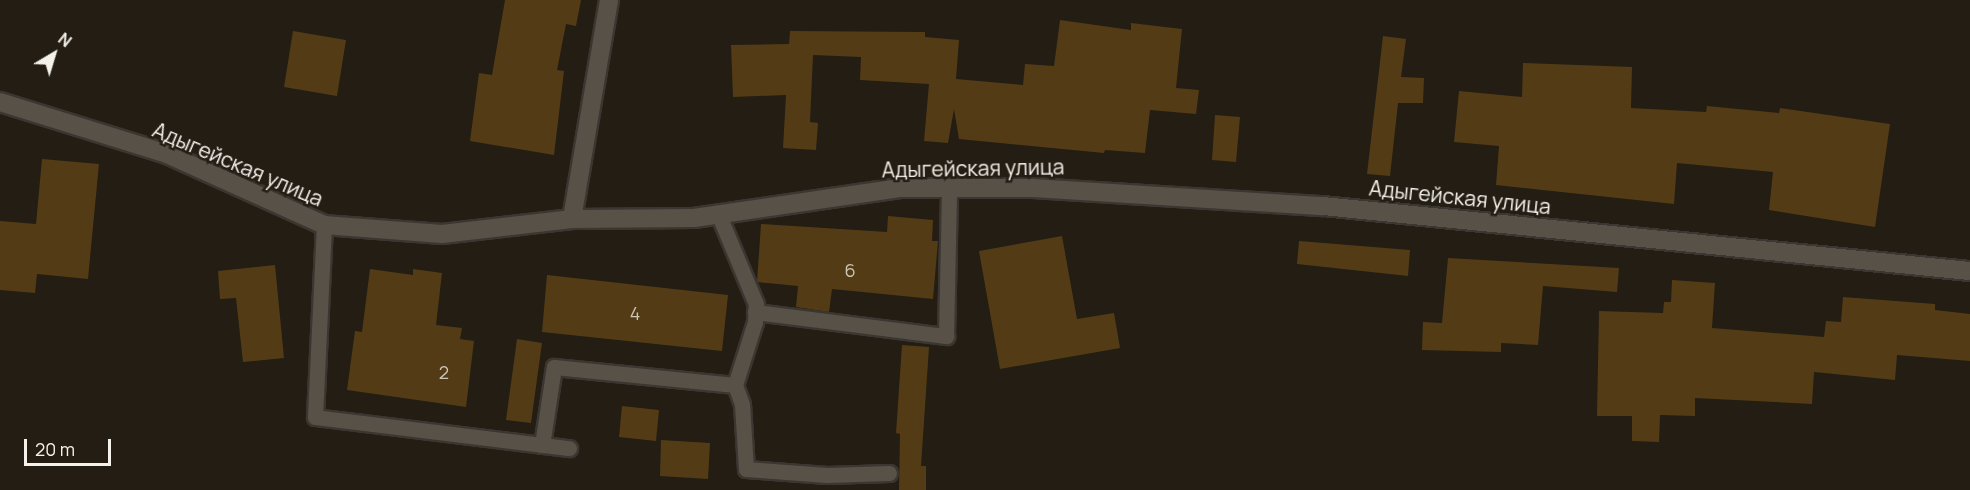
<!DOCTYPE html>
<html>
<head>
<meta charset="utf-8">
<style>
	body { margin:0 }
	#map { position:relative; width:1970px; height:490px; overflow:hidden; background:#231d14; font-family:Manrope,sans-serif }
	div>[style] { position:absolute }
	[style*='--x'] { left:calc(var(--x)*1px); top:calc(var(--y)*1px); width:calc(var(--w)*1px); rotate:calc(var(--a)*1deg) }
	.building>* { inset:0; background:#533c15 }
	.roads { filter:drop-shadow(2px 0 #3b3631) drop-shadow(-2px 0 #3b3631) drop-shadow(0 2px #3b3631) drop-shadow(0 -2px #3b3631) }
	.lane>* { height:15px; margin:-7.5px; padding:0 7.5px; transform-origin:7.5px; border-radius:7.5px; background:#585147 }
	.street>* { height:18px; margin:-9px; padding:0 9px; transform-origin:9px; border-radius:9px; background:#585147 }
	span { translate:-50% -50%; white-space:nowrap; text-align:center; line-height:1.15; -webkit-text-stroke:5px #231d14; paint-order:stroke }
	.number-label { font-size:18px; color:#ccc4b6 }
	.number-label span { -webkit-text-stroke-width:0 }
	.street-label { font-size:21px; color:#f5f1eb }
	.north { position:absolute; left:24px; top:24px; width:60px; height:60px; -webkit-text-stroke:4px #231d14; paint-order:stroke; rotate:38deg; font-size:16px; font-weight:700; line-height:24px; text-align:center; color:#f5f1eb }
	.north::after { content:''; display:block; margin:auto; width:21px; height:27px; background:#f5f1eb; clip-path:polygon(50% 0,100% 100%,50% 72%,0 100%) }
	.scale { position:absolute; left:24px; top:439px; width:87px; height:27px; box-sizing:border-box; border:3px solid #f5f1eb; border-top:0; padding-left:8px; font-size:18px; line-height:21px; white-space:nowrap; color:#f5f1eb; -webkit-text-stroke:4px #231d14; paint-order:stroke }
</style>
</head>
<body>
<div id="map">
	<div class="building">
		<i style="clip-path:polygon(505px 0,581px 0,576px 26px,566px 24px,557px 70px,564px 71px,554px 155px,470px 141px,479px 73px,492px 75px)"></i>
		<i style="clip-path:polygon(1060px 20px,1131px 30px,1131px 23px,1182px 29px,1176px 88px,1199px 90px,1196px 114px,1150px 110px,1145px 153px,1105px 150px,1104px 153px,959px 139px,954px 109px,948px 143px,924px 141px,929px 84px,860px 80px,861px 57px,813px 55px,810px 122px,818px 123px,816px 150px,783px 148px,786px 95px,733px 97px,731px 45px,789px 44px,790px 31px,925px 32px,925px 37px,959px 40px,956px 79px,1023px 85px,1025px 64px,1054px 66px)"></i>
		<i style="clip-path:polygon(293px 31px,346px 40px,337px 96px,284px 87px)"></i>
		<i style="clip-path:polygon(1383px 36px,1406px 39px,1401px 77px,1424px 78px,1423px 103px,1398px 103px,1390px 176px,1367px 174px)"></i>
		<i style="clip-path:polygon(1523px 63px,1632px 67px,1631px 108px,1706px 112px,1707px 106px,1779px 113px,1780px 108px,1890px 124px,1875px 227px,1769px 210px,1773px 172px,1677px 163px,1674px 204px,1496px 185px,1499px 146px,1454px 142px,1459px 91px,1522px 97px)"></i>
		<i style="clip-path:polygon(1215px 115px,1240px 117px,1236px 162px,1212px 160px)"></i>
		<i style="clip-path:polygon(42px 159px,99px 164px,88px 279px,37px 274px,35px 293px,0 290px,0 221px,36px 224px)"></i>
		<i style="clip-path:polygon(888px 216px,933px 220px,932px 241px,938px 241px,933px 299px,832px 289px,829px 312px,796px 307px,798px 286px,757px 282px,761px 224px,887px 232px)"></i>
		<i style="clip-path:polygon(1062px 236px,1077px 319px,1114px 313px,1120px 348px,1000px 369px,979px 251px)"></i>
		<i style="clip-path:polygon(1299px 241px,1410px 250px,1408px 276px,1297px 264px)"></i>
		<i style="clip-path:polygon(1448px 258px,1619px 268px,1617px 292px,1543px 286px,1538px 345px,1501px 343px,1501px 352px,1422px 350px,1423px 322px,1442px 323px)"></i>
		<i style="clip-path:polygon(275px 265px,284px 358px,243px 362px,236px 298px,220px 299px,218px 271px)"></i>
		<i style="clip-path:polygon(370px 269px,413px 275px,413px 269px,442px 273px,436px 325px,462px 328px,460px 339px,474px 341px,466px 407px,347px 390px,355px 331px,362px 332px)"></i>
		<i style="clip-path:polygon(547px 275px,728px 295px,722px 351px,542px 332px)"></i>
		<i style="clip-path:polygon(1672px 280px,1715px 283px,1712px 328px,1824px 337px,1826px 321px,1841px 322px,1843px 297px,1935px 304px,1935px 310px,1970px 314px,1970px 361px,1897px 355px,1895px 380px,1814px 372px,1812px 404px,1695px 398px,1695px 416px,1660px 415px,1659px 442px,1632px 441px,1632px 416px,1597px 416px,1599px 311px,1663px 313px,1664px 302px,1671px 302px)"></i>
		<i style="clip-path:polygon(517px 339px,542px 343px,531px 423px,506px 420px)"></i>
		<i style="clip-path:polygon(902px 345px,929px 347px,921px 466px,926px 466px,926px 490px,899px 490px,900px 434px,896px 433px)"></i>
		<i style="clip-path:polygon(622px 406px,659px 410px,656px 441px,619px 437px)"></i>
		<i style="clip-path:polygon(661px 440px,710px 443px,708px 479px,660px 476px)"></i>
	</div>
	<div class="roads">
		<div class="lane">
			<i style="--x:324;--y:225;--w:192;--a:92.7"></i>
			<i style="--x:315;--y:417;--w:256;--a:7"></i>
			<i style="--x:755;--y:312;--w:193;--a:7.2"></i>
			<i style="--x:946;--y:336;--w:148;--a:-88.8"></i>
			<i style="--x:735;--y:385;--w:20;--a:70"></i>
			<i style="--x:742;--y:404;--w:65;--a:86.5"></i>
			<i style="--x:746;--y:469;--w:81;--a:4.2"></i>
			<i style="--x:827;--y:475;--w:62;--a:-1.8"></i>
			<i style="--x:542;--y:445;--w:79;--a:-81.3"></i>
			<i style="--x:554;--y:367;--w:182;--a:5.7"></i>
			<i style="--x:735;--y:385;--w:66;--a:-72.4"></i>
			<i style="--x:755;--y:322;--w:18;--a:-87"></i>
			<i style="--x:756;--y:304;--w:99;--a:-112.7"></i>
		</div>
		<div class="street">
			<i style="--x:0;--y:102;--w:175;--a:17.3"></i>
			<i style="--x:167;--y:154;--w:172;--a:24.3"></i>
			<i style="--x:324;--y:225;--w:118;--a:4.4"></i>
			<i style="--x:442;--y:234;--w:131;--a:-6.6"></i>
			<i style="--x:572;--y:219;--w:122;--a:-0.5"></i>
			<i style="--x:694;--y:218;--w:208;--a:-8.3"></i>
			<i style="--x:900;--y:188;--w:133;--a:0"></i>
			<i style="--x:1033;--y:188;--w:291;--a:3.6"></i>
			<i style="--x:1323;--y:206;--w:650;--a:5.74"></i>
			<i style="--x:572;--y:219;--w:222;--a:-80.4"></i>
		</div>
	</div>
	<div class="number-label">
		<span style="left:850px;top:270px">6</span>
		<span style="left:635px;top:313px">4</span>
		<span style="left:444px;top:372px">2</span>
	</div>
	<div class="street-label">
		<span style="left:238px;top:164px;rotate:23deg">Адыгейская улица</span>
		<span style="left:973px;top:168px;rotate:-1deg">Адыгейская улица</span>
		<span style="left:1460px;top:197px;rotate:6deg">Адыгейская улица</span>
	</div>
	<div class="north">N</div>
	<div class="scale">20 m</div>
</div>
</body>
</html>
